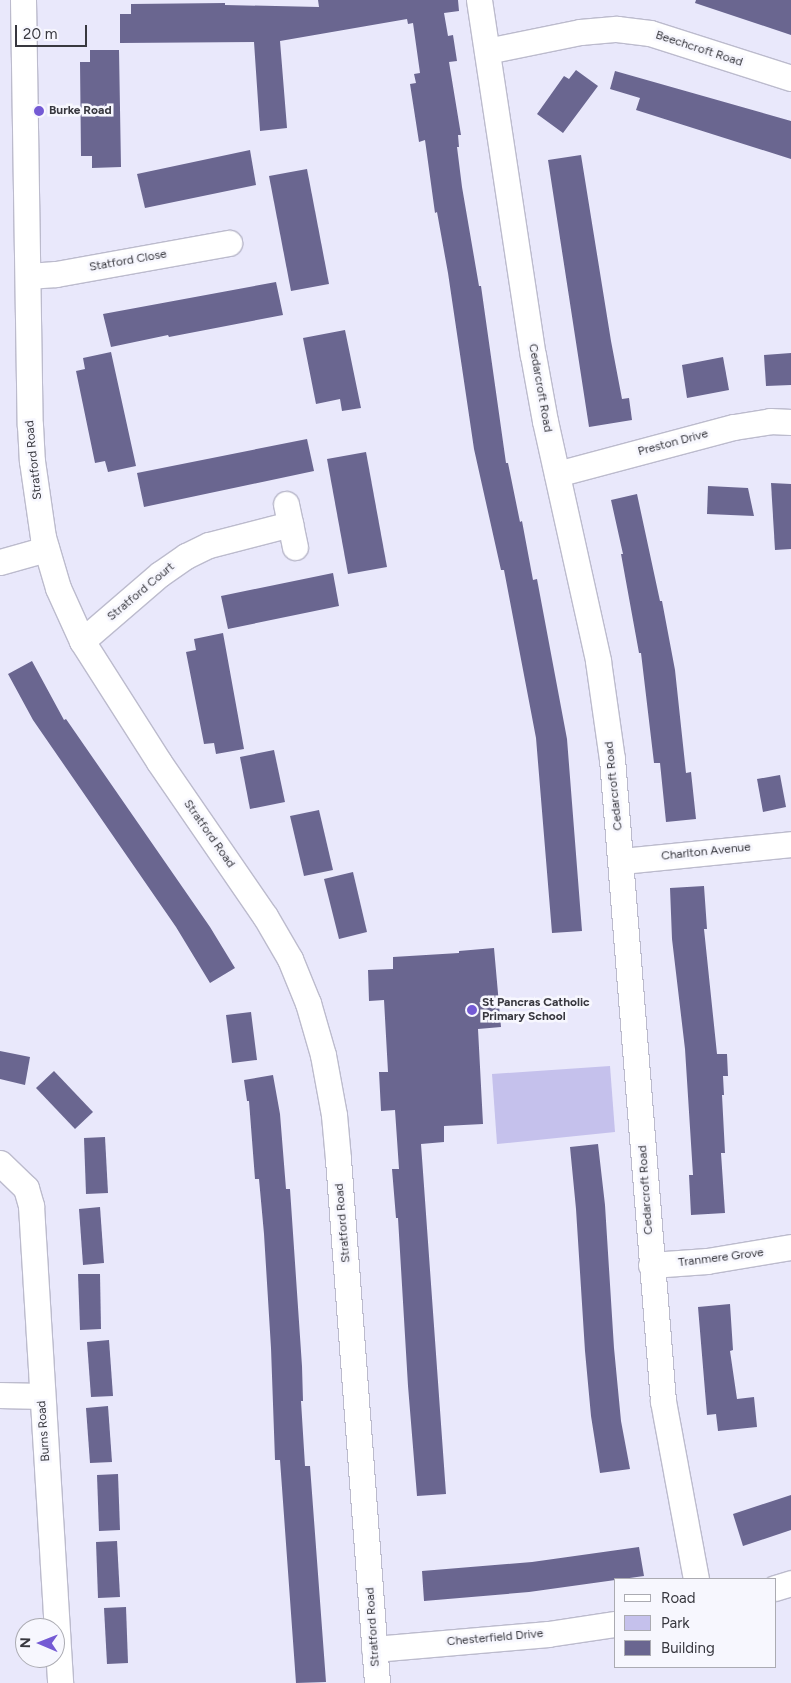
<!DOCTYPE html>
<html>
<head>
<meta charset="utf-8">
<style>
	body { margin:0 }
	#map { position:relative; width:791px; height:1683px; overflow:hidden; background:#e9e8fb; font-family:Figtree,sans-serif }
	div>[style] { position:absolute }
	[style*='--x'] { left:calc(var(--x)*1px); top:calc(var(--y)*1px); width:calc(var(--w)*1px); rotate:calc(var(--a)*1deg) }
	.green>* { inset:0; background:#c5c1ec }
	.building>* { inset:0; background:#6a6690 }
	.roads { filter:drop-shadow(1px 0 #bcbbcd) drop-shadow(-1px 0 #bcbbcd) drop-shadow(0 1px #bcbbcd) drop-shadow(0 -1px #bcbbcd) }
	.minor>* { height:25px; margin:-12.5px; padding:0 12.5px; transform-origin:12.5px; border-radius:12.5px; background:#fff }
	.dots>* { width:14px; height:14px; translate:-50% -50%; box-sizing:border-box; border:2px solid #f7f7fe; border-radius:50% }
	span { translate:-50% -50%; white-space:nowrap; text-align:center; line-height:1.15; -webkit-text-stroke:5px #f7f7fe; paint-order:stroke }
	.street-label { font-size:12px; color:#38383f }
	.poi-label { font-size:12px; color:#38383f; font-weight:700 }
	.left { translate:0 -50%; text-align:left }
	.legend { position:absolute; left:614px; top:1578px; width:162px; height:90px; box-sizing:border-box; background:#f7f7fe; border:1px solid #ababb2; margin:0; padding:6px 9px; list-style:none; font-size:15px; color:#38383f }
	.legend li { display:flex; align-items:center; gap:10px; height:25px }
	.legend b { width:25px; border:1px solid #ababb2 }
	.north { position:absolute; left:15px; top:1618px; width:50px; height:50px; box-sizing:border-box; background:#f7f7fe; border:1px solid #ababb2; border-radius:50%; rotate:271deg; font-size:14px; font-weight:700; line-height:20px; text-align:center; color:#38383f }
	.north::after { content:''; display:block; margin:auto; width:18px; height:22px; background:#745ad4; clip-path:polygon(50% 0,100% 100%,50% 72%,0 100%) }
	.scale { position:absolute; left:15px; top:25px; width:72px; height:22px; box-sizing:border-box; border:2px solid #38383f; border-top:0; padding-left:6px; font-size:15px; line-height:18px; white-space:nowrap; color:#38383f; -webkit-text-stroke:4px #f7f7fe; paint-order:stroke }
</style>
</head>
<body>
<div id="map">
	<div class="green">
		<i style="clip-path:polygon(610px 1066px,615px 1132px,497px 1144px,492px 1074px)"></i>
	</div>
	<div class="building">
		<i style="clip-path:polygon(318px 0,458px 0,459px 11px,444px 13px,448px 36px,453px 35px,457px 61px,449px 62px,461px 135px,458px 135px,459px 147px,457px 147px,462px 187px,479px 286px,481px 286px,506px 463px,508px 463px,520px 522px,522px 521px,533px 580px,537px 579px,567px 739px,582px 931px,552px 933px,536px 738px,504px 570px,501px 570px,474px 449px,448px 273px,437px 212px,435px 213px,425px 140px,419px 142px,410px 84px,416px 83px,414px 74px,420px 73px,413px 23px,408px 24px,407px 19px,280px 41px,287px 128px,260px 131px,254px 42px,120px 43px,120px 14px,131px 14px,131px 4px,225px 3px,225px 5px,319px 7px)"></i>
		<i style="clip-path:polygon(696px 0,791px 0,791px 35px,695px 3px)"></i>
		<i style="clip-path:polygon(90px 50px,119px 50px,121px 167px,92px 168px,92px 156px,81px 156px,80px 62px,90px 62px)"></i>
		<i style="clip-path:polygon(576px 70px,598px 86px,563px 133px,537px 114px,564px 76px,569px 79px)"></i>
		<i style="clip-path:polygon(615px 71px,791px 121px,791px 159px,636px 110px,640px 98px,610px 89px)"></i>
		<i style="clip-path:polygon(250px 150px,256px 185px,145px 208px,137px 174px)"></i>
		<i style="clip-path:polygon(581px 155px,611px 341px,622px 399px,629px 398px,632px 420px,589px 427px,548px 160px)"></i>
		<i style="clip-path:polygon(307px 169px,329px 284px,291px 291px,269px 176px)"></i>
		<i style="clip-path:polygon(276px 282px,283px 315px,169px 337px,168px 335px,111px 347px,103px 314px)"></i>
		<i style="clip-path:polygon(345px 330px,361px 408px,342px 411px,340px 399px,316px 404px,303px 338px)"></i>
		<i style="clip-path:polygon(111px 352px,136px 466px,108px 472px,105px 461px,95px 463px,76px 371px,85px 369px,83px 358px)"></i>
		<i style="clip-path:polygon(791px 353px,791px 385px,766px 386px,764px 355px)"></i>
		<i style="clip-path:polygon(723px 357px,729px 390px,687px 398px,682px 365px)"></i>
		<i style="clip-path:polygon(307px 439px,314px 471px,144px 507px,137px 473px)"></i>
		<i style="clip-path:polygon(366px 452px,387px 567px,348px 574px,327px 459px)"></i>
		<i style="clip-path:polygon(771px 483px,791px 484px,791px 549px,775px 550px)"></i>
		<i style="clip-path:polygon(708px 486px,748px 488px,754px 516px,707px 514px)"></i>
		<i style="clip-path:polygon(637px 494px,660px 601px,662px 601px,675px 670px,686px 773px,691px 772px,696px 819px,666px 822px,660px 763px,654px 763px,641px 653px,639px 653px,621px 554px,623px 554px,611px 500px)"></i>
		<i style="clip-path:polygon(333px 573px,339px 606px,228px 629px,221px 596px)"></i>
		<i style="clip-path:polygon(223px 633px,244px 749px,216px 754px,214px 743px,204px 744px,186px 652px,196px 650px,194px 639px)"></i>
		<i style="clip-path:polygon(32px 661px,64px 720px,66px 719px,210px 927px,235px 968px,210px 983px,176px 927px,33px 720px,8px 674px)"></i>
		<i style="clip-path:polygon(274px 750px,285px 802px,250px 809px,240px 757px)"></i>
		<i style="clip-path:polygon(780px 775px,786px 807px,763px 812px,757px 779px)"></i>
		<i style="clip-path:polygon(319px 810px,333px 870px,304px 876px,290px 816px)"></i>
		<i style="clip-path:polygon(353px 872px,367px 932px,339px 939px,324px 879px)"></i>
		<i style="clip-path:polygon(704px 886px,707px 929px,704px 929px,717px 1054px,727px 1054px,728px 1076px,723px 1076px,724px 1095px,722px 1095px,725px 1153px,721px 1153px,725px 1213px,691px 1215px,689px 1175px,693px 1175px,685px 1049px,672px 939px,670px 888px)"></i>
		<i style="clip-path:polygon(494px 948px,501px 1027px,478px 1029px,483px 1124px,444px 1126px,444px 1142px,421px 1144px,446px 1494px,417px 1496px,408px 1386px,398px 1218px,396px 1218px,392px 1169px,399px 1169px,395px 1110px,381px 1111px,379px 1072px,388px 1072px,384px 1000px,369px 1001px,368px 970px,393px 969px,393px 957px,459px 953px,459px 951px)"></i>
		<i style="clip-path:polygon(251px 1012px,257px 1060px,232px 1063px,226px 1015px)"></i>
		<i style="clip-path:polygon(0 1051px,30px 1057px,25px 1085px,0 1079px)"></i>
		<i style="clip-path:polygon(54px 1071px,93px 1112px,75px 1129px,36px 1088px)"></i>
		<i style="clip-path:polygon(273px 1075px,280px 1114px,286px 1189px,290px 1189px,302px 1366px,303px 1401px,301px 1401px,305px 1466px,310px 1466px,326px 1682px,296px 1683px,280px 1460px,275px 1460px,271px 1348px,264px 1234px,259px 1179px,255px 1179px,249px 1101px,247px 1101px,244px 1080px)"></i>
		<i style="clip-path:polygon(105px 1137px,108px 1193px,86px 1194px,84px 1138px)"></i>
		<i style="clip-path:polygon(598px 1144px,605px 1205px,614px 1348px,621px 1421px,630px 1469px,600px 1473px,591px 1416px,585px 1351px,576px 1209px,570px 1147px)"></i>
		<i style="clip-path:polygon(100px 1207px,104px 1263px,83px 1265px,79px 1209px)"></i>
		<i style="clip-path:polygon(78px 1274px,100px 1274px,101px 1329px,80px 1330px)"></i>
		<i style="clip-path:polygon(730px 1304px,733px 1350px,730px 1351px,737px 1399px,754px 1397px,757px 1427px,718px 1431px,716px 1414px,707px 1415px,698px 1307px)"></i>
		<i style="clip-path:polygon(109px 1340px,113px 1396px,91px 1397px,87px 1342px)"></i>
		<i style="clip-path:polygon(108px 1406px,112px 1462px,90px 1463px,86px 1408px)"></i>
		<i style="clip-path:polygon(118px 1474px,120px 1530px,99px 1531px,97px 1475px)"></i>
		<i style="clip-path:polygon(791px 1495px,791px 1530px,743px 1546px,733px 1514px)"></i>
		<i style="clip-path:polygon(117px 1541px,120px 1597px,98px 1598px,96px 1542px)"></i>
		<i style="clip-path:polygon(639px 1547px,644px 1576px,529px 1592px,424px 1601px,422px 1571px,532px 1562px)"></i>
		<i style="clip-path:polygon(126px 1607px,128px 1663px,107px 1664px,104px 1608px)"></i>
	</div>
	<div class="roads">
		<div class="minor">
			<i style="--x:23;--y:0;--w:425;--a:89.1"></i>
			<i style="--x:30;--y:425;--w:36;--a:87"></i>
			<i style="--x:32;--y:461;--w:77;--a:81.8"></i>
			<i style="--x:43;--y:537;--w:53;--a:73.6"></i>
			<i style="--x:58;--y:588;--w:58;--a:65.6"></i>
			<i style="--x:82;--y:641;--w:143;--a:57.5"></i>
			<i style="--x:159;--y:762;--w:187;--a:55.5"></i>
			<i style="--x:265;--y:916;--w:50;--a:59.8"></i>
			<i style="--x:290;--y:959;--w:48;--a:67.8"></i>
			<i style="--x:308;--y:1003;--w:54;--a:73.9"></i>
			<i style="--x:323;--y:1055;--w:61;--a:79.6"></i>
			<i style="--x:334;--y:1115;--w:44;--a:84.8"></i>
			<i style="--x:338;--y:1159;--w:525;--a:85.74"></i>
			<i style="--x:479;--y:0;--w:359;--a:81.4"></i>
			<i style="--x:533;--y:355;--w:67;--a:79.7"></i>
			<i style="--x:545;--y:421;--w:246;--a:77.5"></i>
			<i style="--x:598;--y:661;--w:99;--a:81.9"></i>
			<i style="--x:612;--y:759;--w:644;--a:85.46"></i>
			<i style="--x:663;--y:1401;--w:181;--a:79.5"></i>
			<i style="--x:487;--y:51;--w:95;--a:-11.5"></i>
			<i style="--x:580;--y:32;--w:37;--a:-5"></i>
			<i style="--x:617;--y:29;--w:33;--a:7"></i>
			<i style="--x:650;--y:33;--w:148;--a:17.7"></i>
			<i style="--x:28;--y:276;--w:28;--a:-4"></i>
			<i style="--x:56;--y:274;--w:176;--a:-10.2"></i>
			<i style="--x:557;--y:474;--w:183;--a:-14.9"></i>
			<i style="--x:734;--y:427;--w:36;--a:-9"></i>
			<i style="--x:770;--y:421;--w:21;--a:3"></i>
			<i style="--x:286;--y:504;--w:44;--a:78.2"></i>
			<i style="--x:0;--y:562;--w:48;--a:-15.8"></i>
			<i style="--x:82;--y:641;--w:103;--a:-40.7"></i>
			<i style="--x:160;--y:574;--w:32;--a:-35"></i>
			<i style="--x:186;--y:556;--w:25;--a:-26"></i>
			<i style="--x:209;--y:545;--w:84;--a:-14.5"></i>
			<i style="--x:622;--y:861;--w:170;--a:-5.7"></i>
			<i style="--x:0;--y:1163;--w:36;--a:44"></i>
			<i style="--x:26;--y:1188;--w:19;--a:74"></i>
			<i style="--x:31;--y:1206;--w:478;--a:86.5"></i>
			<i style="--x:651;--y:1265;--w:56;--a:-4.1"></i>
			<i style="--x:707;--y:1261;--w:85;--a:-9.5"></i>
			<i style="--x:0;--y:1395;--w:42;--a:1.4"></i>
			<i style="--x:775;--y:1588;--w:17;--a:-17"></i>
			<i style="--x:374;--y:1649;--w:175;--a:-4.9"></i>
			<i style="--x:548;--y:1634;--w:68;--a:-8.5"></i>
		</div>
	</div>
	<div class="dots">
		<i style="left:39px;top:111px;background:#745ad4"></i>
		<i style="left:472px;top:1010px;background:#745ad4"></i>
	</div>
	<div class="street-label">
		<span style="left:699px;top:49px;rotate:18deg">Beechcroft Road</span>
		<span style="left:128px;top:261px;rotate:-10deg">Statford Close</span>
		<span style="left:540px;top:388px;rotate:80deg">Cedarcroft Road</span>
		<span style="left:673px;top:443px;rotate:-15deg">Preston Drive</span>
		<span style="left:34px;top:460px;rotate:-96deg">Stratford Road</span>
		<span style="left:141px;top:592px;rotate:-40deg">Stratford Court</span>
		<span style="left:614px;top:786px;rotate:-96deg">Cedarcroft Road</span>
		<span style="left:209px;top:834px;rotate:55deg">Stratford Road</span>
		<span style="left:706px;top:852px;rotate:-6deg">Charlton Avenue</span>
		<span style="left:646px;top:1190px;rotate:-94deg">Cedarcroft Road</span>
		<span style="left:343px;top:1223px;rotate:-95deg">Stratford Road</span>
		<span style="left:721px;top:1258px;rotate:-7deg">Tranmere Grove</span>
		<span style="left:44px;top:1431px;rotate:-94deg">Burns Road</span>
		<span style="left:373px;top:1627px;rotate:-94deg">Stratford Road</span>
		<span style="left:495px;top:1638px;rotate:-5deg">Chesterfield Drive</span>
	</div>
	<div class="poi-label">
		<span class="left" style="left:49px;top:111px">Burke Road</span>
		<span class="left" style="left:482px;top:1010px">St Pancras Catholic<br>Primary School</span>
	</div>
	<ul class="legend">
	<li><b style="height:6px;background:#fff"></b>Road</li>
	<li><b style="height:14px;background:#c5c1ec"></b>Park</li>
	<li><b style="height:14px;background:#6a6690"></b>Building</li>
	</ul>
	<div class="north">N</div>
	<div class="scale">20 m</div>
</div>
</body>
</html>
